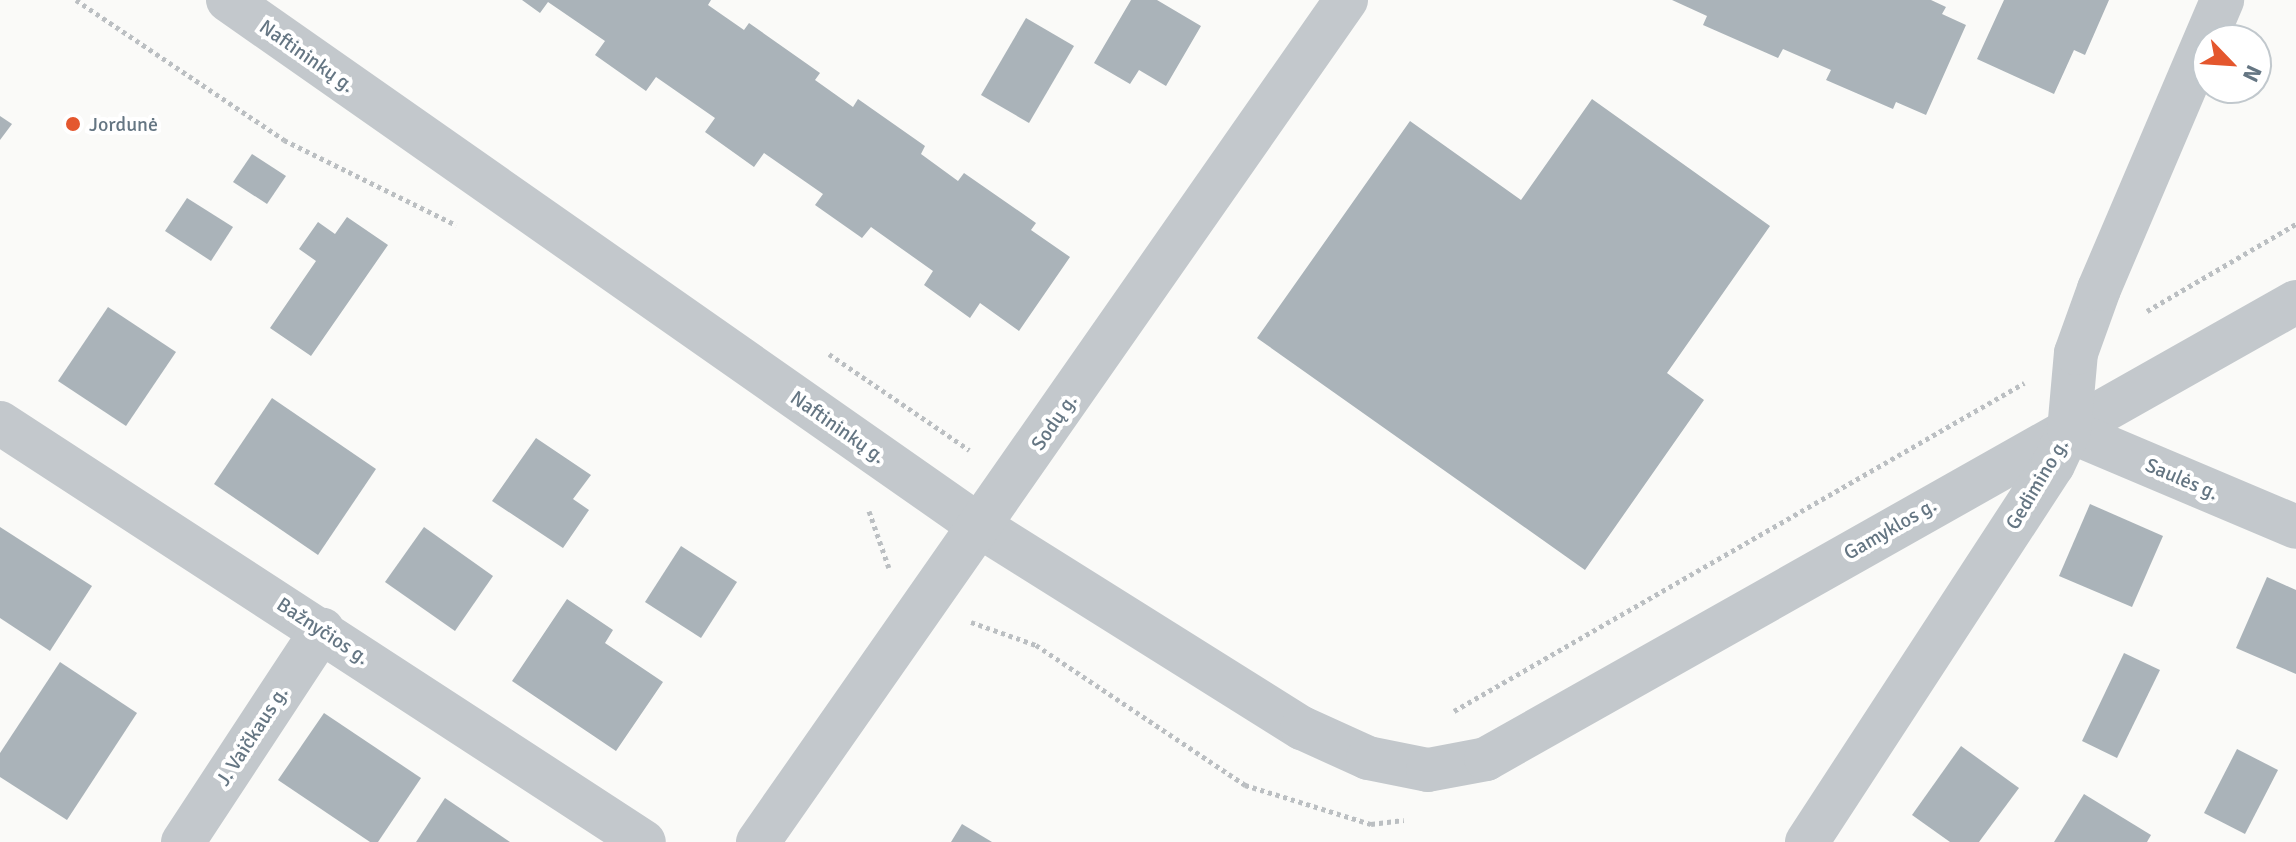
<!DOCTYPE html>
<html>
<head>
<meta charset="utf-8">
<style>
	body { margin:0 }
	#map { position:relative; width:2296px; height:842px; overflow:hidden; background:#fafaf8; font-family:Signika,sans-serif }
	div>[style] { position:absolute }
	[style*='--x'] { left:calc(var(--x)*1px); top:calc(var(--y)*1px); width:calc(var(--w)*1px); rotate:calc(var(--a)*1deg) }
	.building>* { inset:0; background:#aab3b9 }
	.path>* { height:5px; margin-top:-2.5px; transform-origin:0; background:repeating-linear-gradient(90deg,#bbbfc2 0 4px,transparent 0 8px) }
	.minor>* { height:44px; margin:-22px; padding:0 22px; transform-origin:22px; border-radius:22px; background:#c3c8cc }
	.dots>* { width:22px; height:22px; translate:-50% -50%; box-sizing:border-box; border:4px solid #fff; border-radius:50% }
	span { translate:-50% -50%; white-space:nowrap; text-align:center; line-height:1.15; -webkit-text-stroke:8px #fff; paint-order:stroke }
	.street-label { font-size:20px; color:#657683 }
	.poi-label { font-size:20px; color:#657683 }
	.left { translate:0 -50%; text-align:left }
	.north { position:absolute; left:2192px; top:24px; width:80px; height:80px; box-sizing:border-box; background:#fff; border:2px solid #c1c8cd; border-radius:50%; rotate:115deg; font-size:22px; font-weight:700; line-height:32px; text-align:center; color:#657683 }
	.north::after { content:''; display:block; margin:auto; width:28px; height:36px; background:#e4572e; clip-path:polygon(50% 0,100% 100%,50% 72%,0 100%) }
</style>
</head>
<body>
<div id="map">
	<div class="building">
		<i style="clip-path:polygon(522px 0,711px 0,708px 5px,744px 30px,749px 23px,820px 73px,815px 80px,853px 107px,858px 99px,925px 146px,921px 154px,958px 181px,964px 173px,1036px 223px,1031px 230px,1070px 257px,1019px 331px,980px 303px,970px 318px,924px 285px,933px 271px,871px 227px,862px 238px,815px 205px,823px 194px,764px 153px,754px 167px,705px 132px,715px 118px,656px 77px,646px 91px,595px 55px,605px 41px,548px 2px,540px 13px)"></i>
		<i style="clip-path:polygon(1131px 0,1157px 0,1201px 26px,1166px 86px,1139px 70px,1130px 84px,1094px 63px)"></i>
		<i style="clip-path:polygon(1672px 0,1931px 0,1946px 7px,1942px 14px,1966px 25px,1926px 115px,1896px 102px,1893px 109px,1826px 80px,1831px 70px,1783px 49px,1778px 58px,1703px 25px,1707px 16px)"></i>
		<i style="clip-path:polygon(2004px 0,2109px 0,2085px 55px,2074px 50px,2054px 94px,1977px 59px)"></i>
		<i style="clip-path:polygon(1026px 18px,1074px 46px,1029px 123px,981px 95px)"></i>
		<i style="clip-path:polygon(1592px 99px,1770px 226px,1667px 373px,1704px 400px,1585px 570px,1257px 338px,1410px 121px,1521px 200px)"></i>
		<i style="clip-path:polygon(0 116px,12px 124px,0 140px)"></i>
		<i style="clip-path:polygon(252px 154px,286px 176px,267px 204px,233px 182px)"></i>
		<i style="clip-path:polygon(187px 198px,233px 227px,211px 261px,165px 231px)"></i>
		<i style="clip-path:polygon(347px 217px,388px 245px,311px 356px,270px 328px,316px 261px,299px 249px,318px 222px,335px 234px)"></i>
		<i style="clip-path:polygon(108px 307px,176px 352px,126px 426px,58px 381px)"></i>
		<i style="clip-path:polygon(272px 398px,376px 469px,318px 555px,214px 484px)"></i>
		<i style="clip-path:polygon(536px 438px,591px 475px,573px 499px,589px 510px,563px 548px,492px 501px)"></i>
		<i style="clip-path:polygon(2090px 504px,2163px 536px,2132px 607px,2059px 576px)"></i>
		<i style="clip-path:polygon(0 527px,92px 586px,50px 651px,0 618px)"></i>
		<i style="clip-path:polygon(424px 527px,493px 576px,455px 631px,385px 582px)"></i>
		<i style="clip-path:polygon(681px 546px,737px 582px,701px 638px,645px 602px)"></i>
		<i style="clip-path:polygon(2267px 577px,2296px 590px,2296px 674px,2236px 648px)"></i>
		<i style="clip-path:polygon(567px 599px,613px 630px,605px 643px,663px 682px,616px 751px,512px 681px)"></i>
		<i style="clip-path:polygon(2124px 653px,2160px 670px,2117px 758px,2082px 741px)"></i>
		<i style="clip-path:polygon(60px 662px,137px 713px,67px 820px,0 777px,0 753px)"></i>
		<i style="clip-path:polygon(324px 713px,421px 778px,378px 842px,370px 842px,278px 780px)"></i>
		<i style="clip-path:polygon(1961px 746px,2019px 788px,1979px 842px,1950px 842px,1912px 815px)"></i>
		<i style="clip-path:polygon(2237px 749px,2278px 770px,2245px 834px,2204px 813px)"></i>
		<i style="clip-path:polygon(2084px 794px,2151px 835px,2147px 842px,2054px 842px)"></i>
		<i style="clip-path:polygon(445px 798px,510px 842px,416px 842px)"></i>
		<i style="clip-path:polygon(962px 824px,992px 842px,951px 842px)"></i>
	</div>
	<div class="path">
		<i style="--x:76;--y:0;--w:251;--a:33.9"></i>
		<i style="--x:284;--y:140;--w:192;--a:26.3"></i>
		<i style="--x:2147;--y:311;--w:173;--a:-30.3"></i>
		<i style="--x:829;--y:354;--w:170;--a:34.4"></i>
		<i style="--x:869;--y:511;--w:60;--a:70.7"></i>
		<i style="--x:971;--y:622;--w:69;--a:19.5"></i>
		<i style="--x:1036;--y:645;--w:252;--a:33.8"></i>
		<i style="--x:1245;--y:785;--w:132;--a:17.2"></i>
		<i style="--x:1371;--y:824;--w:33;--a:-7"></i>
		<i style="--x:1454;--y:711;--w:658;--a:-29.92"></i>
	</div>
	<div class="minor">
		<i style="--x:228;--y:0;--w:919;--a:34.99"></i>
		<i style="--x:981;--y:527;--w:379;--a:32.1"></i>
		<i style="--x:1302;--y:728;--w:72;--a:24.4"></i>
		<i style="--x:1368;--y:758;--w:61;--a:11.3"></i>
		<i style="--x:1428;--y:770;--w:59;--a:-10.7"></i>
		<i style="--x:1486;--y:759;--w:930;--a:-29.43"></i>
		<i style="--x:0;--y:423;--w:768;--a:33.05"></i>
		<i style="--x:2069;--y:431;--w:246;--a:22.9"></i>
		<i style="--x:183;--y:842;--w:254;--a:-56.7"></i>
		<i style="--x:758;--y:842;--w:1027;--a:-55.07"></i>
		<i style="--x:1807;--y:842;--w:450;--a:-56.9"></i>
		<i style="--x:2053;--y:465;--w:38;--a:-65"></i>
		<i style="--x:2069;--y:431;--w:78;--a:-84.9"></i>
		<i style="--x:2076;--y:353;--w:68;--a:-70.2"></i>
		<i style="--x:2099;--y:289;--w:314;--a:-66.9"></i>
	</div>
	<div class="dots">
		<i style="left:73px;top:124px;background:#e4572e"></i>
	</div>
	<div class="street-label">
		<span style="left:307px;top:56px;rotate:35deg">Naftininkų g.</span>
		<span style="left:1054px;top:422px;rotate:-55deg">Sodų g.</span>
		<span style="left:838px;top:427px;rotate:35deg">Naftininkų g.</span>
		<span style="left:2182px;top:479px;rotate:23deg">Saulės g.</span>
		<span style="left:2037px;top:484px;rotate:-59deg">Gedimino g.</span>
		<span style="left:1890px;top:529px;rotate:-30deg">Gamyklos g.</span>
		<span style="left:323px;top:631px;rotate:33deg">Bažnyčios g.</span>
		<span style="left:252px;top:736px;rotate:-57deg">J. Vaičkaus g.</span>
	</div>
	<div class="poi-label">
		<span class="left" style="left:89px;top:124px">Jordunė</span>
	</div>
	<div class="north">N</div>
</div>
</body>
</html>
